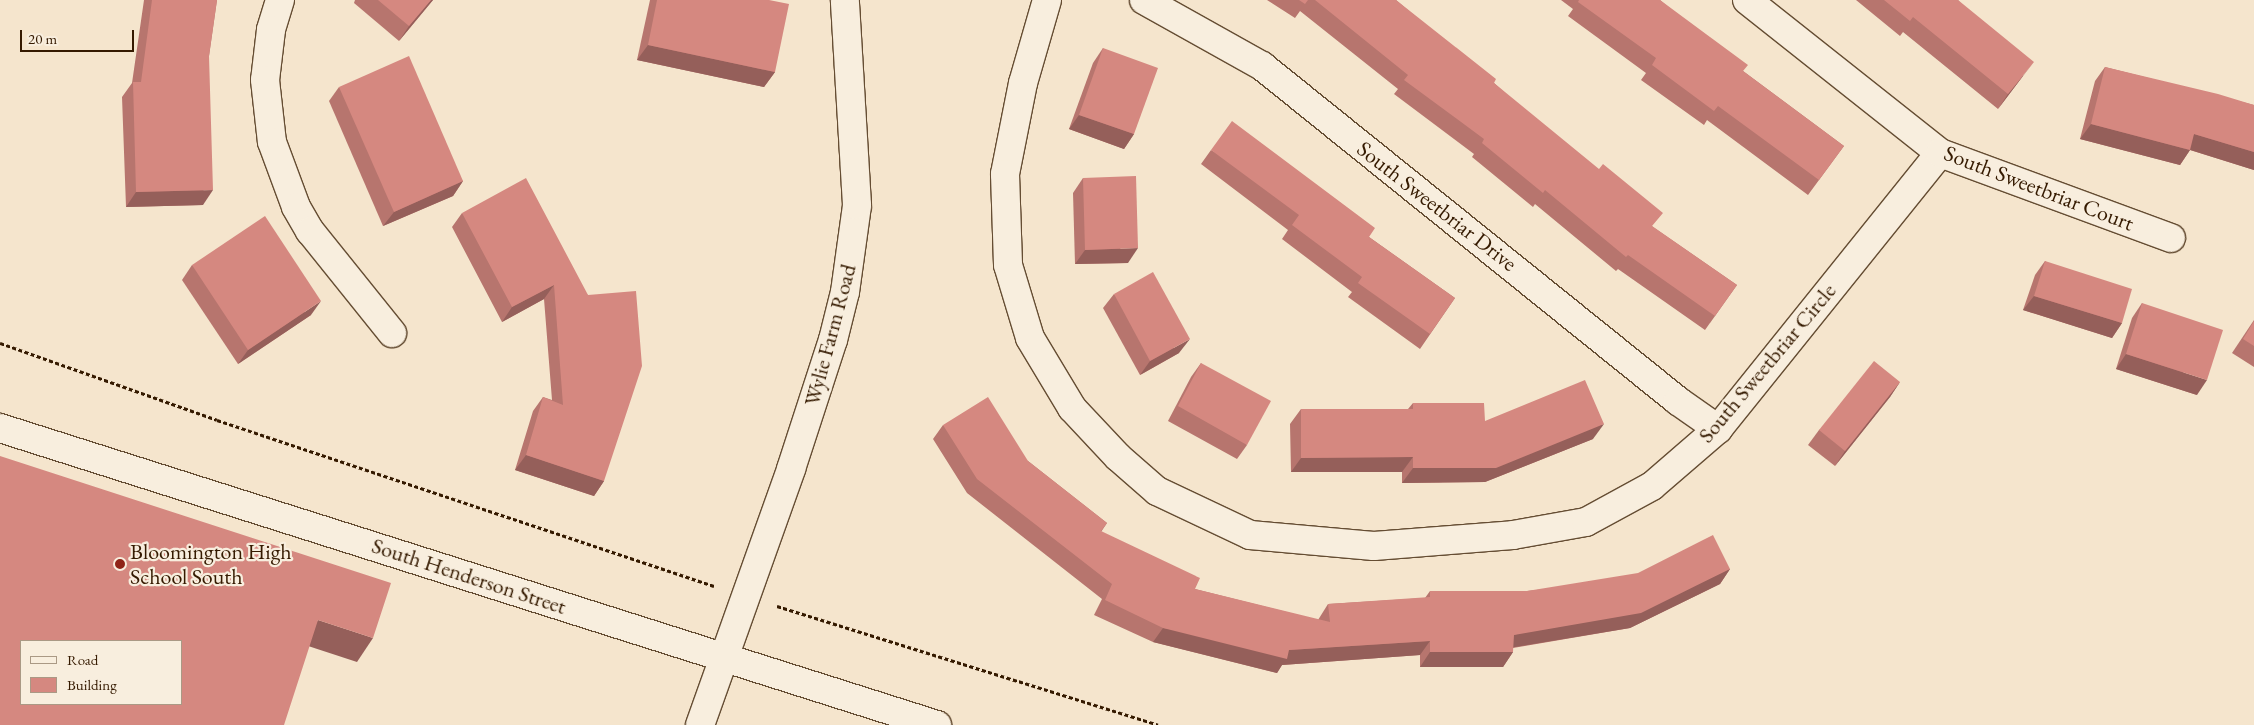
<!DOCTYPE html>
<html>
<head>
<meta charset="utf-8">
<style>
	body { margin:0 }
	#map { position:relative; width:2254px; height:725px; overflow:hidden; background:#f5e5cd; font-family:"EB Garamond",serif }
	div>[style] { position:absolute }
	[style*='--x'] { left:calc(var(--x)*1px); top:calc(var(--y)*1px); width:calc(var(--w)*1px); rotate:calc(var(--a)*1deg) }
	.path>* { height:3px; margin-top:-1.5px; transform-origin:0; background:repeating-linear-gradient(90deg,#351a00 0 4px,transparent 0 6.5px) }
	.roads { filter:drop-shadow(1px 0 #654d33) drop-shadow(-1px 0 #654d33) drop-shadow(0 1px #654d33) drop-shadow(0 -1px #654d33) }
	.minor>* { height:28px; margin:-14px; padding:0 14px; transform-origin:14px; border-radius:14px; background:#f8eede }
	.tertiary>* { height:28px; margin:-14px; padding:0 14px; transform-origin:14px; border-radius:14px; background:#f8eede }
	.wall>* { inset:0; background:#b7756e }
	.shaded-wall>* { inset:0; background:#955f5a }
	.building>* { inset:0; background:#d58880 }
	.dots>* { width:14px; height:14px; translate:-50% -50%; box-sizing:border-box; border:2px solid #f8eede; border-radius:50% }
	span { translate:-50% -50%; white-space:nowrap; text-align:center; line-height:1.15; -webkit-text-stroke:4.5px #f8eede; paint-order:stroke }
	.street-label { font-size:22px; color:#351a00 }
	.poi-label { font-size:22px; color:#351a00 }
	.left { translate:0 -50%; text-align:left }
	.legend { position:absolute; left:20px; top:640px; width:162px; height:65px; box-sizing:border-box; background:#f8eede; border:1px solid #aa9985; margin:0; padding:6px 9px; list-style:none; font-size:15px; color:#351a00 }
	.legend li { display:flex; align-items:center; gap:10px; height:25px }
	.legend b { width:25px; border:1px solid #aa9985 }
	.scale { position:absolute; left:20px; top:30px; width:114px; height:22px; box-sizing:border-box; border:2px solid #351a00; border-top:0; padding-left:6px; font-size:15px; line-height:18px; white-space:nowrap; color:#351a00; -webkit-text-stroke:4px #f8eede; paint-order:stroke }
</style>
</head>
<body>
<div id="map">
	<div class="path">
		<i style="--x:0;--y:343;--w:230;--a:19.5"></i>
		<i style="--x:217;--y:420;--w:524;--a:18.47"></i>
		<i style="--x:777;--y:606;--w:399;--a:17.3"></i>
	</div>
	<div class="roads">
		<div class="minor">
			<i style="--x:280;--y:0;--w:31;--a:107"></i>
			<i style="--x:271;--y:30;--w:50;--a:96.8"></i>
			<i style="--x:265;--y:80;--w:62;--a:83.6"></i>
			<i style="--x:272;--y:142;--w:69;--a:69.7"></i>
			<i style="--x:296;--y:207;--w:28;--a:60"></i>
			<i style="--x:310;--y:231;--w:131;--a:51.2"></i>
			<i style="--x:1047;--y:0;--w:86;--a:106.1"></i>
			<i style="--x:1023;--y:83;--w:93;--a:101.2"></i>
			<i style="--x:1005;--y:174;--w:91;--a:88.1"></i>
			<i style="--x:1008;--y:265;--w:76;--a:73.2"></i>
			<i style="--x:1030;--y:338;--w:82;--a:59"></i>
			<i style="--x:1072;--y:408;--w:67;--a:46.8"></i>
			<i style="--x:1118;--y:457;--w:52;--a:41.1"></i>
			<i style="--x:1157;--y:491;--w:103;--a:25.3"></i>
			<i style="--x:1250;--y:535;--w:124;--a:5.1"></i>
			<i style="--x:1374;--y:546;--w:139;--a:-4.5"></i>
			<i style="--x:1513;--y:535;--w:74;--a:-10.1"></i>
			<i style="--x:1586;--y:522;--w:75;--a:-28.6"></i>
			<i style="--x:1652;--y:486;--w:87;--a:-40.8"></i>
			<i style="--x:1718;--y:429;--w:354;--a:-51.2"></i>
			<i style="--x:1144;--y:0;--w:135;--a:29.2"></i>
			<i style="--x:1262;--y:66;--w:534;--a:38.84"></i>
			<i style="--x:1678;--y:401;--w:49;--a:35"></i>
			<i style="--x:1747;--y:0;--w:246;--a:38.4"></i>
			<i style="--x:1940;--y:153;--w:246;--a:20.2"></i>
			<i style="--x:700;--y:725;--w:272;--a:-70.4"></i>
			<i style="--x:791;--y:469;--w:136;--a:-72"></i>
			<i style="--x:833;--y:340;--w:49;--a:-76"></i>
			<i style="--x:845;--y:292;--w:88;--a:-82.1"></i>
			<i style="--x:857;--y:205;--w:205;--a:-93.4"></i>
		</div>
		<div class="tertiary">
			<i style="--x:0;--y:428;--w:983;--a:17.59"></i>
		</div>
	</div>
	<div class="wall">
		<i style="clip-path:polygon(144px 0,217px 0,209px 56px,203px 205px,126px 207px,122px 97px,132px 83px)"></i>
		<i style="clip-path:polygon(355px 0,433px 0,399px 41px,354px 3px)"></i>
		<i style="clip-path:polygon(650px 0,769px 0,775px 72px,764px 87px,637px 60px)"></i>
		<i style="clip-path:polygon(1267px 0,1396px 0,1494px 83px,1653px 227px,1737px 285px,1705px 330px,1618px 269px,1616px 271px,1535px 204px,1533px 207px,1472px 157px,1474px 154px,1394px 94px,1398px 89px,1300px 11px,1295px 18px)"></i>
		<i style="clip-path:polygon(1561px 0,1660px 0,1743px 71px,1844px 146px,1808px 195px,1707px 120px,1704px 125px,1641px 80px,1646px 73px,1568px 16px,1573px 9px)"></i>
		<i style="clip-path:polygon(1856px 0,1958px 0,2023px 76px,1998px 109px,1903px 32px,1900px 36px)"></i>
		<i style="clip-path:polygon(1103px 48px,1134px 134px,1124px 149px,1069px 129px,1093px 63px)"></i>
		<i style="clip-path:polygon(2105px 67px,2254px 105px,2254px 170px,2190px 150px,2180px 165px,2080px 139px,2095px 81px)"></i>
		<i style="clip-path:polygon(339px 87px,463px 181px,453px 196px,383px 226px,329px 101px)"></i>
		<i style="clip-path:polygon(1211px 150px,1369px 237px,1455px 298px,1420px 349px,1348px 297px,1352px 292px,1282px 239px,1288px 230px,1201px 164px)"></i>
		<i style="clip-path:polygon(1083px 178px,1128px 263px,1075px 264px,1073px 193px)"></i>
		<i style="clip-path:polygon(462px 213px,588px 295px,604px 481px,594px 496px,515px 470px,533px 411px,543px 397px,552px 400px,544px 299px,502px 322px,452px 227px)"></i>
		<i style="clip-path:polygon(2045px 261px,2122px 323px,2112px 338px,2023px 310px,2035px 275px)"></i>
		<i style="clip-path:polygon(192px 265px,311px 315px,238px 364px,182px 280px)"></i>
		<i style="clip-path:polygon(1114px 294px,1179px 353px,1140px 375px,1103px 308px)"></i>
		<i style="clip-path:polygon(2142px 303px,2197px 395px,2116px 369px,2132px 318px)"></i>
		<i style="clip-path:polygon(2254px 320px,2254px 367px,2232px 353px)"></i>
		<i style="clip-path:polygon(1201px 363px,1247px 445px,1237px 459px,1168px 421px,1191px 377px)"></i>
		<i style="clip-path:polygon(1900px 382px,1890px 397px,1835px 466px,1808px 445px,1819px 430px)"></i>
		<i style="clip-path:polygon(1413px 403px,1485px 421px,1593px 439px,1485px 482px,1402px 483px,1402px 472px,1291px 472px,1290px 424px,1301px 409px,1408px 409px)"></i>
		<i style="clip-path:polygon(943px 425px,1028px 461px,1107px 523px,1101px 532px,1195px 589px,1318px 620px,1328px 604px,1425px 598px,1430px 591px,1527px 591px,1730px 569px,1720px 584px,1630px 628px,1513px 648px,1513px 652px,1503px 667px,1420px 667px,1420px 655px,1282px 665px,1277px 673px,1153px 642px,1094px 615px,1102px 599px,967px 493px,933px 439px)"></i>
	</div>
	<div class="shaded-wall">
		<i style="clip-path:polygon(431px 0,433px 0,399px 41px,409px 26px)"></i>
		<i style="clip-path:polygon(648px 45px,775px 72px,764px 87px,637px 60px)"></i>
		<i style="clip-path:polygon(2034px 62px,2023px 76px,1998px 109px,2008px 94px)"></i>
		<i style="clip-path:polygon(1079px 115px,1134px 134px,1124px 149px,1069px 129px)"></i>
		<i style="clip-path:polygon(2091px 124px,2190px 150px,2180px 165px,2080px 139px)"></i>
		<i style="clip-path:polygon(2194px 134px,2254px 152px,2254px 170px,2184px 148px)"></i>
		<i style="clip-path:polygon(463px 181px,453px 196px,383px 226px,394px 212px)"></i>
		<i style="clip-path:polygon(213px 190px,203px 205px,126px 207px,136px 192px)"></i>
		<i style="clip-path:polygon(1138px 248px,1128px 263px,1075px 264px,1085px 250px)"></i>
		<i style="clip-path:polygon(554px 285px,544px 299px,502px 322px,512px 307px)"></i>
		<i style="clip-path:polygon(2034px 296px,2122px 323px,2112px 338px,2023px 310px)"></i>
		<i style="clip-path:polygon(321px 301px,311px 315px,238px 364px,248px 350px)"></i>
		<i style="clip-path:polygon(1190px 339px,1179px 353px,1140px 375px,1150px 361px)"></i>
		<i style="clip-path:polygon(2126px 354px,2207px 380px,2197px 395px,2116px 369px)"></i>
		<i style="clip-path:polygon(1900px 382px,1890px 397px,1835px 466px,1845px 451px)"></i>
		<i style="clip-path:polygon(1604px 424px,1593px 439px,1485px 482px,1402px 483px,1413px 468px)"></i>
		<i style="clip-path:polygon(526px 455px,604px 481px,594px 496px,515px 470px)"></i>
		<i style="clip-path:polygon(1413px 457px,1402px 472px,1291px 472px,1301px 458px)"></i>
		<i style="clip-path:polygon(1730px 569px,1720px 584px,1630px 628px,1503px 649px,1514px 635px)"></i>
		<i style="clip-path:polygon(318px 620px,373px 638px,357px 662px,302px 644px)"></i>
		<i style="clip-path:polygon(1163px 628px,1289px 650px,1430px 641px,1420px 655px,1282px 665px,1277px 673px,1153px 642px)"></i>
		<i style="clip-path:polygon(1430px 652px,1513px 652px,1503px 667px,1420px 667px)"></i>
	</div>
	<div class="building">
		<i style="clip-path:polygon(152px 0,217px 0,209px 56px,213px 190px,136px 192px,133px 82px,141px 82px)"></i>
		<i style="clip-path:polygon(378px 0,431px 0,409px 26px)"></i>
		<i style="clip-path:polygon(657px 0,769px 0,789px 4px,775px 72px,648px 45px)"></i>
		<i style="clip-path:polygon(1299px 0,1308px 0,1305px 4px)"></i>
		<i style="clip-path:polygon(1315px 0,1396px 0,1496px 79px,1494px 83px,1599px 169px,1603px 164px,1663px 213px,1652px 226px,1737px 285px,1715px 316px,1628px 255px,1626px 257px,1545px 190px,1543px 193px,1482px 143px,1484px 139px,1404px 80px,1408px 75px)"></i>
		<i style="clip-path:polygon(1579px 0,1660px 0,1748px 65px,1743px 71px,1844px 146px,1819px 180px,1718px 106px,1714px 111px,1652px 65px,1656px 58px,1578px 2px)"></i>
		<i style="clip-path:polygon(1884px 0,1958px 0,2034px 62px,2008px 94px,1913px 17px,1910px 21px)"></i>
		<i style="clip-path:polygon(1103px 48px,1158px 68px,1134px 134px,1079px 115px)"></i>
		<i style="clip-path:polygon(409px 56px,463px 181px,394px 212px,339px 87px)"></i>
		<i style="clip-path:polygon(2105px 67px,2218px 94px,2254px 105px,2254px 152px,2194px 134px,2190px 150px,2091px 124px)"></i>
		<i style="clip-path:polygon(1232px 121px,1375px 228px,1369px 237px,1455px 298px,1430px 334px,1358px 283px,1362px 277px,1292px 225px,1299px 215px,1211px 150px)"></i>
		<i style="clip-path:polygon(1136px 176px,1138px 248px,1085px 250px,1083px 178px)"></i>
		<i style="clip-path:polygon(526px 178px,588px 295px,636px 291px,642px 366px,604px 481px,526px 455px,543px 397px,563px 405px,554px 285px,512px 307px,462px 213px)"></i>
		<i style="clip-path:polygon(265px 216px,321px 301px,248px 350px,192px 265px)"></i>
		<i style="clip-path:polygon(2045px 261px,2132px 289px,2122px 323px,2034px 296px)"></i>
		<i style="clip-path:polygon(1153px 272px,1190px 339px,1150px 361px,1114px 294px)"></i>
		<i style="clip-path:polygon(2142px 303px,2223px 330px,2207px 380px,2126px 354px)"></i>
		<i style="clip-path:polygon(2254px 321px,2254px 346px,2243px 339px)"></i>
		<i style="clip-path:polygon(1874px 361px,1900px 382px,1845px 451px,1819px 430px)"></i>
		<i style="clip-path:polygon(1201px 363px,1271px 401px,1247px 445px,1178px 406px)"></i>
		<i style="clip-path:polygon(1585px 380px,1604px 424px,1496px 468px,1413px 468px,1413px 457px,1301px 458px,1301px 409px,1413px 409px,1413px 403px,1484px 403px,1485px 421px)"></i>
		<i style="clip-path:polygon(988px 397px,1028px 461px,1107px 523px,1101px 531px,1200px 578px,1195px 589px,1330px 622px,1328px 604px,1430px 597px,1430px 591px,1527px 591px,1638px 573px,1713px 535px,1730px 569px,1641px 613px,1514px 635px,1513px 652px,1430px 652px,1430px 641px,1289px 650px,1287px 659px,1163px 628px,1105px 600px,1112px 584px,977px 479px,943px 425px)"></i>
		<i style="clip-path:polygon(evenodd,0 456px,391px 583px,373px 638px,318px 620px,284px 725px,0 725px,0 456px,21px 641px,181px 641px,181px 704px,21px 704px,21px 641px)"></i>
	</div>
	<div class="dots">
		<i style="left:120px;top:564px;background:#8f2418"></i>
	</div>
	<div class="street-label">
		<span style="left:2039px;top:188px;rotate:21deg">South Sweetbriar Court</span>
		<span style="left:1437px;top:206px;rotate:38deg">South Sweetbriar Drive</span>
		<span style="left:830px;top:335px;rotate:-75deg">Wylie Farm Road</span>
		<span style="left:1767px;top:363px;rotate:-50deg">South Sweetbriar Circle</span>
		<span style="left:469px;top:576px;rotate:18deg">South Henderson Street</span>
	</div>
	<div class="poi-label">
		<span class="left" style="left:130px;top:564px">Bloomington High<br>School South</span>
	</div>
	<ul class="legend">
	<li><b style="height:6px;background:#f8eede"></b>Road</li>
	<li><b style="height:14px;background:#d58880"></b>Building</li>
	</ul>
	<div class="scale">20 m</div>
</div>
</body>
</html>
